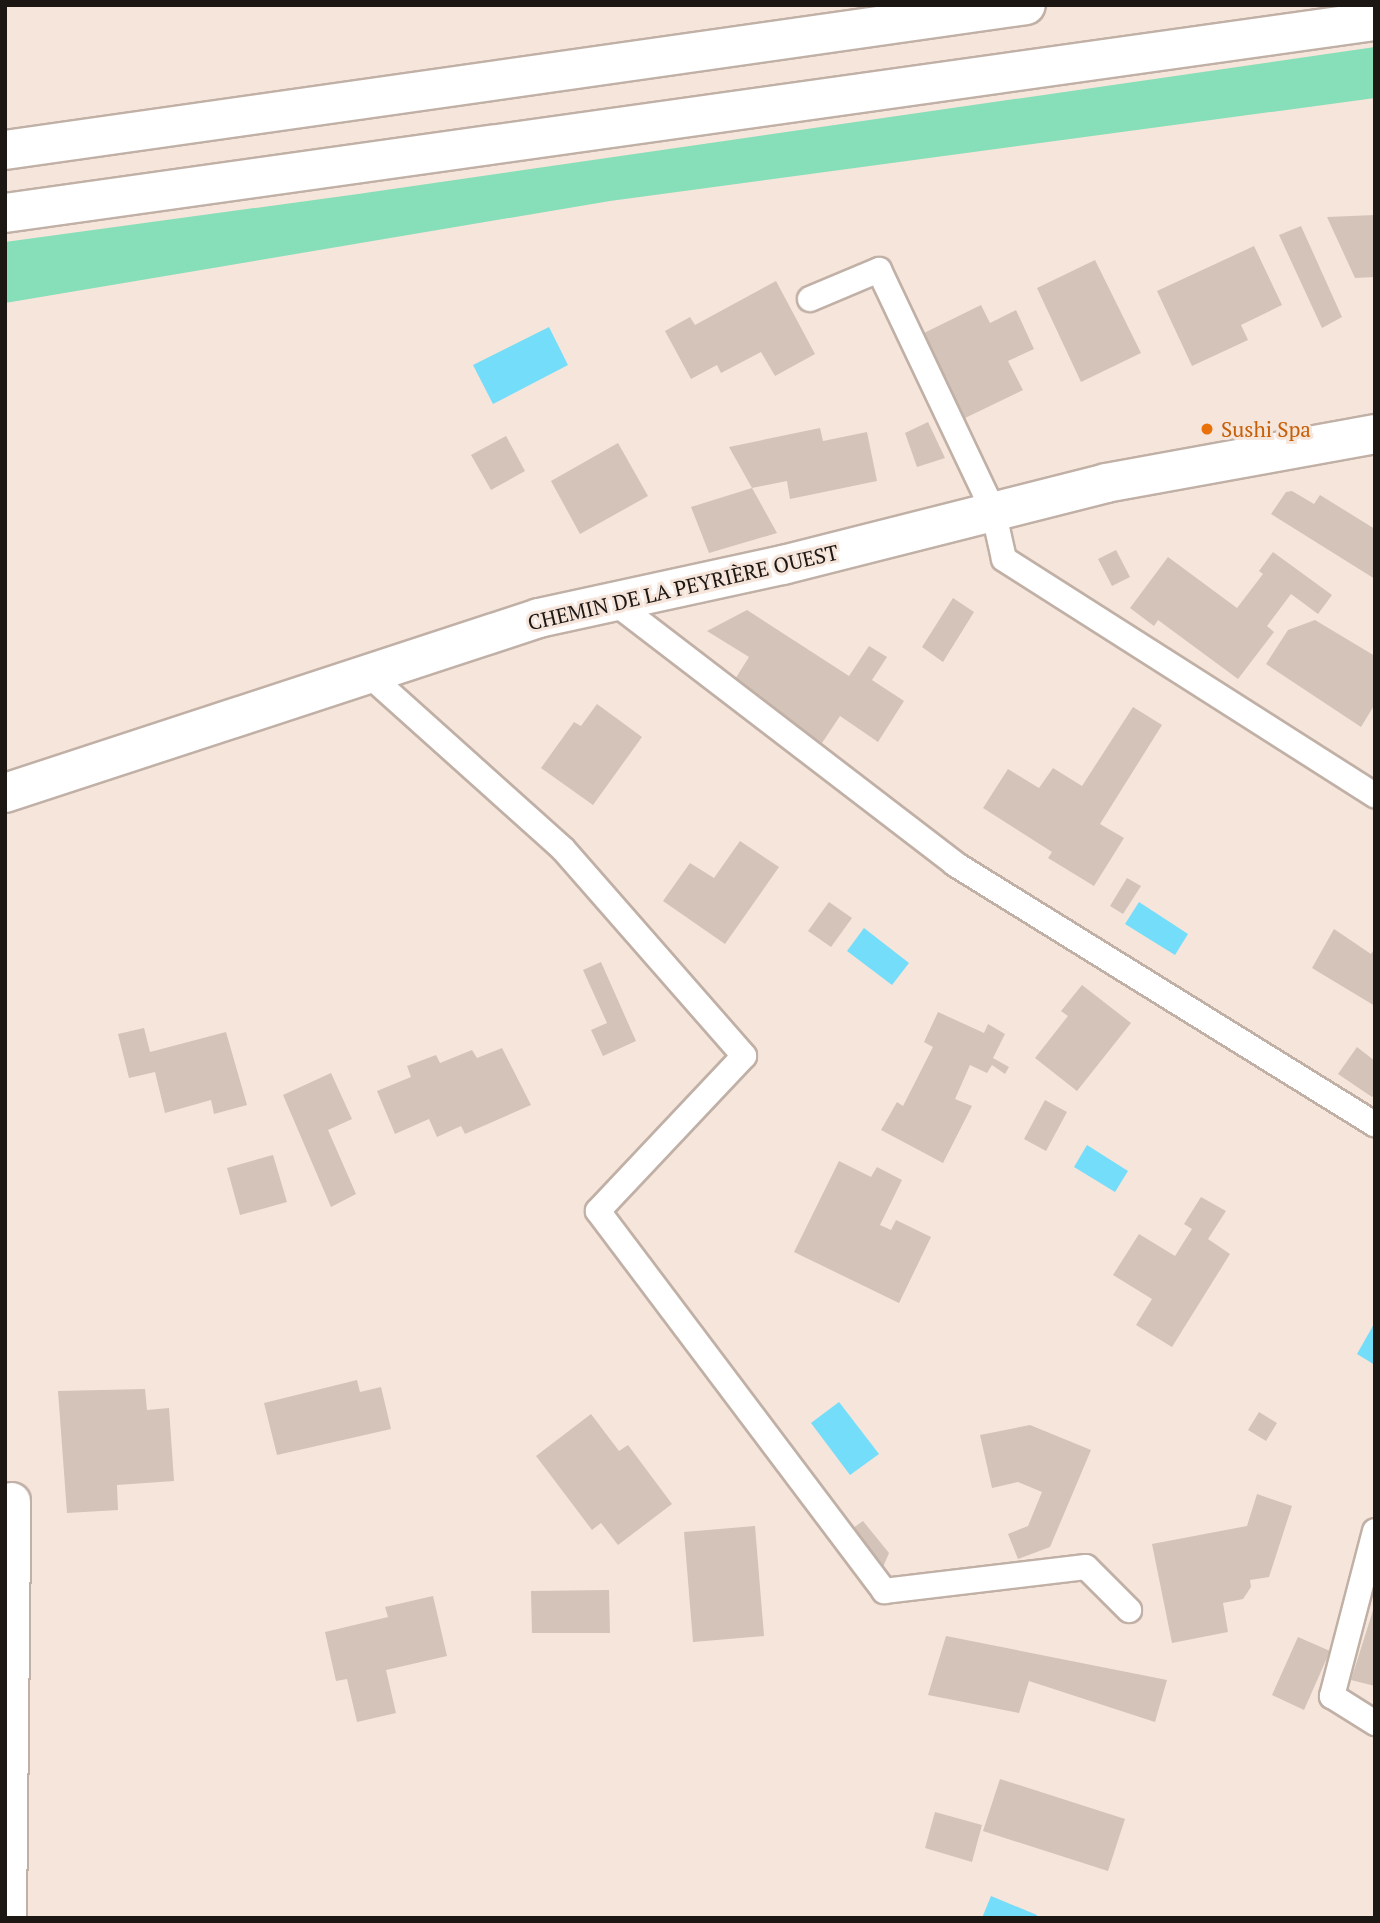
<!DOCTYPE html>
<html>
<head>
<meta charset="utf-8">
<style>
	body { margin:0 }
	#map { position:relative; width:1380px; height:1923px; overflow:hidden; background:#f6e5db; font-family:"PT Serif",serif }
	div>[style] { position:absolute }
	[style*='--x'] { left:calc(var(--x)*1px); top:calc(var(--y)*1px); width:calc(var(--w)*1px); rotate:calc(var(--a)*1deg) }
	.green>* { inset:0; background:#86dfb8 }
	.water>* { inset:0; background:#74ddf9 }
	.building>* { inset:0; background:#d3c3b9 }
	.roads { filter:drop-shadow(2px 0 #c0b0a6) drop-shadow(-2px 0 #c0b0a6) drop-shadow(0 2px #c0b0a6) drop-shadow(0 -2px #c0b0a6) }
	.service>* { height:24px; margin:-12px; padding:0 12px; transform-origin:12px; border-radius:12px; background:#fff }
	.minor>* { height:38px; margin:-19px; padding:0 19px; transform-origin:19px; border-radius:19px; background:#fff }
	.secondary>* { height:38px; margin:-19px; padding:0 19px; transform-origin:19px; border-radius:19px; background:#fff }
	.dots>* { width:19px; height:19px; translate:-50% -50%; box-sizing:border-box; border:4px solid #f6e5db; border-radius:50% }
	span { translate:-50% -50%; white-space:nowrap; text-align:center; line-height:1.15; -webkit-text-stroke:6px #f6e5db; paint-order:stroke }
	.food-label { font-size:21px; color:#c56008 }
	.left { translate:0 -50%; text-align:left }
	.street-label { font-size:21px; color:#1d1714 }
	.frame { position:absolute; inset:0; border:7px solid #1d1714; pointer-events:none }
</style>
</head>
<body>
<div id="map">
	<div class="green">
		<i style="clip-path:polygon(1375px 47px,1375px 98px,610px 201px,5px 303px,5px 242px,358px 194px)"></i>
	</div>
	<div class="water">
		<i style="clip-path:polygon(549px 327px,568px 365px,493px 404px,473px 365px)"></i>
		<i style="clip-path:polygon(1139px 902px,1188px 934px,1175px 955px,1125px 924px)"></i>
		<i style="clip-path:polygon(864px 928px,909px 963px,892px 985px,847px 951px)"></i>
		<i style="clip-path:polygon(1087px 1145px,1128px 1171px,1115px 1192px,1074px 1167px)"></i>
		<i style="clip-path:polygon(1374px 1324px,1375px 1325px,1375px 1365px,1357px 1354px)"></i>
		<i style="clip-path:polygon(839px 1402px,879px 1454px,850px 1475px,811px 1423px)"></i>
		<i style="clip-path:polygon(991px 1896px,1037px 1915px,1036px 1918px,982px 1918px)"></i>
	</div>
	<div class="building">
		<i style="clip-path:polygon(1375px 215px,1375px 277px,1355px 278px,1327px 217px)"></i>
		<i style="clip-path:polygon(1301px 226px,1342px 317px,1322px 328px,1279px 235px)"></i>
		<i style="clip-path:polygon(1254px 246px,1282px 305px,1241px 325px,1248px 340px,1192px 366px,1157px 291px)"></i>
		<i style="clip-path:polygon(1095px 260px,1141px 353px,1081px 382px,1037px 288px)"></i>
		<i style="clip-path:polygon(776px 281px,815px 354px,775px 376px,761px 352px,721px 373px,717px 365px,691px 379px,665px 331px,690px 317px,695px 325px)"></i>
		<i style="clip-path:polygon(981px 305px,990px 323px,1016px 310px,1034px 349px,1008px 361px,1023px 390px,963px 419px,922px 334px)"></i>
		<i style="clip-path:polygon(928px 422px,945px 458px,917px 467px,905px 433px)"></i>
		<i style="clip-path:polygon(820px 428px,823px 441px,867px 432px,877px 481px,790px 499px,787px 481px,752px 488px,729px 447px)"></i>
		<i style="clip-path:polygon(506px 436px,525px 471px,491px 490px,471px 455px)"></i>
		<i style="clip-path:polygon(618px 443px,648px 496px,580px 534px,551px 481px)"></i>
		<i style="clip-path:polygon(752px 488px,777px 533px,709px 553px,691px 507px)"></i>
		<i style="clip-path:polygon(1292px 491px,1314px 504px,1320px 495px,1375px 529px,1375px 579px,1271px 514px,1286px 492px)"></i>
		<i style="clip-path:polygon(1116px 550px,1130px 577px,1112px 586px,1098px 559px)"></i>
		<i style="clip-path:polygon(1273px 552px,1332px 595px,1318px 614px,1291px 594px,1267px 626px,1274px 632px,1238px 679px,1158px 620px,1154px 626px,1130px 608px,1168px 557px,1237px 608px,1263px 574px,1259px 571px)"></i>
		<i style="clip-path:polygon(953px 598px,974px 612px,943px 662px,922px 647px)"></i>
		<i style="clip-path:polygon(747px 610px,849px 676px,869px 646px,887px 657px,872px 680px,904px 701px,878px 742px,840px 716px,822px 743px,732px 684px,749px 657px,707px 631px)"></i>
		<i style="clip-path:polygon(1315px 620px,1375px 656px,1375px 704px,1361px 727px,1266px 664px,1288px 630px)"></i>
		<i style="clip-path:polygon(597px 704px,642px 737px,593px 805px,541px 768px,574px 722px,581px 726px)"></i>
		<i style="clip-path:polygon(1133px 707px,1162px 725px,1100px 824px,1124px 838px,1094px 886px,1048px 858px,1052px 852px,983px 808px,1008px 769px,1039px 788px,1053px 768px,1082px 786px)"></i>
		<i style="clip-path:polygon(740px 841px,779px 867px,725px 944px,663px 901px,690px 863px,714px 878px)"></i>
		<i style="clip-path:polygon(1127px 878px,1141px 886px,1123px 914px,1110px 906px)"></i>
		<i style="clip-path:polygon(829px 902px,852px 918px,831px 947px,808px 931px)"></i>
		<i style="clip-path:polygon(1334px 929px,1371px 954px,1375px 948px,1375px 1006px,1312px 968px)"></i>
		<i style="clip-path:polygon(601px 962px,636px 1041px,603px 1056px,591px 1030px,607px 1023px,583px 970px)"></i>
		<i style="clip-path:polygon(1082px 985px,1131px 1023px,1077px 1091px,1035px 1058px,1068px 1016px,1061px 1011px)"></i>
		<i style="clip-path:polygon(938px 1012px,984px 1033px,988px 1024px,1005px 1034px,993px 1058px,1009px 1067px,1005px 1074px,992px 1065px,987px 1073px,970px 1065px,955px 1099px,972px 1106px,943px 1163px,881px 1130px,897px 1102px,903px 1106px,933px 1047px,924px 1042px)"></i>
		<i style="clip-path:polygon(144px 1028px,150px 1052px,226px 1032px,247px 1105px,214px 1114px,211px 1100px,165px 1113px,155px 1072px,129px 1078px,118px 1034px)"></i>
		<i style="clip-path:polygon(1357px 1047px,1375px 1061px,1375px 1094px,1372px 1097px,1338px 1074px)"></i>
		<i style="clip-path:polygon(502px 1048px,531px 1105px,465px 1134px,461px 1126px,437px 1137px,429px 1119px,395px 1134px,377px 1091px,411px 1077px,407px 1066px,436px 1055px,440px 1063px,472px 1050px,477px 1058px)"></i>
		<i style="clip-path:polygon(331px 1073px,352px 1119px,328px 1130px,356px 1194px,331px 1207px,283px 1095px)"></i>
		<i style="clip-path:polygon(1045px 1100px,1067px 1112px,1046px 1151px,1024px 1139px)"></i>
		<i style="clip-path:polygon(273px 1155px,287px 1202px,240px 1215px,227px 1168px)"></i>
		<i style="clip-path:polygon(839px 1161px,871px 1177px,877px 1167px,902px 1180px,880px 1225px,891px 1230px,896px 1220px,931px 1237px,899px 1303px,794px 1252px)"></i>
		<i style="clip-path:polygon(1201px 1197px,1226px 1211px,1208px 1239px,1230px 1254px,1172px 1347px,1136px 1325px,1152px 1299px,1113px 1275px,1139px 1234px,1175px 1256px,1192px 1229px,1184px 1224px)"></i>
		<i style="clip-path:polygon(357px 1380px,360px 1392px,381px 1387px,391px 1429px,277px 1455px,264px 1403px)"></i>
		<i style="clip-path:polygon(145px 1389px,147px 1410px,169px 1408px,174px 1481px,117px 1485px,118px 1510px,67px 1513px,58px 1391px)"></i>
		<i style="clip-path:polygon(1259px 1412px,1277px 1423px,1266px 1441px,1248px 1430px)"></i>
		<i style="clip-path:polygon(591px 1414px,619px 1451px,628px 1445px,672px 1504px,618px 1545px,601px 1523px,592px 1530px,536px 1456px)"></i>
		<i style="clip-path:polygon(1030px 1425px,1091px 1450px,1050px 1547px,1018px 1559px,1008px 1534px,1028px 1526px,1042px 1492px,1018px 1482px,992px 1488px,980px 1435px)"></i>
		<i style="clip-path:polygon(1257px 1494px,1292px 1506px,1269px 1577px,1250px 1580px,1251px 1587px,1243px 1599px,1223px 1603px,1228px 1632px,1172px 1643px,1152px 1544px,1247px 1526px)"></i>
		<i style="clip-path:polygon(863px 1521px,889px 1553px,881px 1572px,849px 1531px)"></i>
		<i style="clip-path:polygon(755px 1526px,764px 1636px,693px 1642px,684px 1532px)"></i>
		<i style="clip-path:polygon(609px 1590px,610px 1633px,532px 1633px,531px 1591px)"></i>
		<i style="clip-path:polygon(433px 1596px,447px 1656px,386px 1670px,396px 1713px,357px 1722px,347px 1679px,336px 1681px,325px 1632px,388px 1617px,385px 1607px)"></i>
		<i style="clip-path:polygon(1374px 1607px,1375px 1607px,1375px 1686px,1351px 1680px)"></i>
		<i style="clip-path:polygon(946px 1636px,1167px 1680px,1155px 1722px,1029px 1681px,1019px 1713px,928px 1695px)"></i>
		<i style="clip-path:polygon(1298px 1637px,1330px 1651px,1304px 1710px,1272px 1695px)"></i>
		<i style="clip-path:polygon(1000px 1779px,1125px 1819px,1108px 1871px,983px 1831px)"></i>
		<i style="clip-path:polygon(935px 1812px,982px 1825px,972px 1862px,925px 1848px)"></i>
	</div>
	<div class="roads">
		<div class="service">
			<i style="--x:810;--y:299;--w:75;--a:-22.8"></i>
			<i style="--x:879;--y:270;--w:266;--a:64.6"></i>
			<i style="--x:993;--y:510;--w:50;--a:77.3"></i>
			<i style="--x:1004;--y:559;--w:440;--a:32.5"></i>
			<i style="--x:614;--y:602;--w:430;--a:37.5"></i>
			<i style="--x:955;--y:864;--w:494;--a:31.8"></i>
			<i style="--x:368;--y:674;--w:262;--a:41.9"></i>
			<i style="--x:563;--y:849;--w:275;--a:48.8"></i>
			<i style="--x:744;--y:1056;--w:213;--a:133.3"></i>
			<i style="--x:598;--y:1211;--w:476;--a:53"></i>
			<i style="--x:884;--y:1591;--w:203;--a:-6.8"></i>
			<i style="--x:1086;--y:1567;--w:61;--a:45"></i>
			<i style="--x:1375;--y:1531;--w:171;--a:104.6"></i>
			<i style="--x:1332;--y:1696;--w:51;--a:32.1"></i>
		</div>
		<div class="minor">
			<i style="--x:5;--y:793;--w:562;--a:-18.14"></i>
			<i style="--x:539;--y:618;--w:250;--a:-12.3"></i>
			<i style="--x:783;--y:565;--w:333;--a:-14.2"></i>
			<i style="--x:1106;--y:483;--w:273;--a:-10.3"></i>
			<i style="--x:7;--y:1918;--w:416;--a:-89.4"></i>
		</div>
		<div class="secondary">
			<i style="--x:5;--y:150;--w:1031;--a:-8.08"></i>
			<i style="--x:5;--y:213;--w:1383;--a:-7.98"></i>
		</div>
	</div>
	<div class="dots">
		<i style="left:1207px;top:429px;background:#e8710a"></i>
	</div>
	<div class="food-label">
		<span class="left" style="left:1221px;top:429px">Sushi Spa</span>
	</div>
	<div class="street-label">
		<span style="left:683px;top:587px;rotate:-13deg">CHEMIN DE LA PEYRIÈRE OUEST</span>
	</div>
	<div class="frame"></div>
</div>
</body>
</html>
